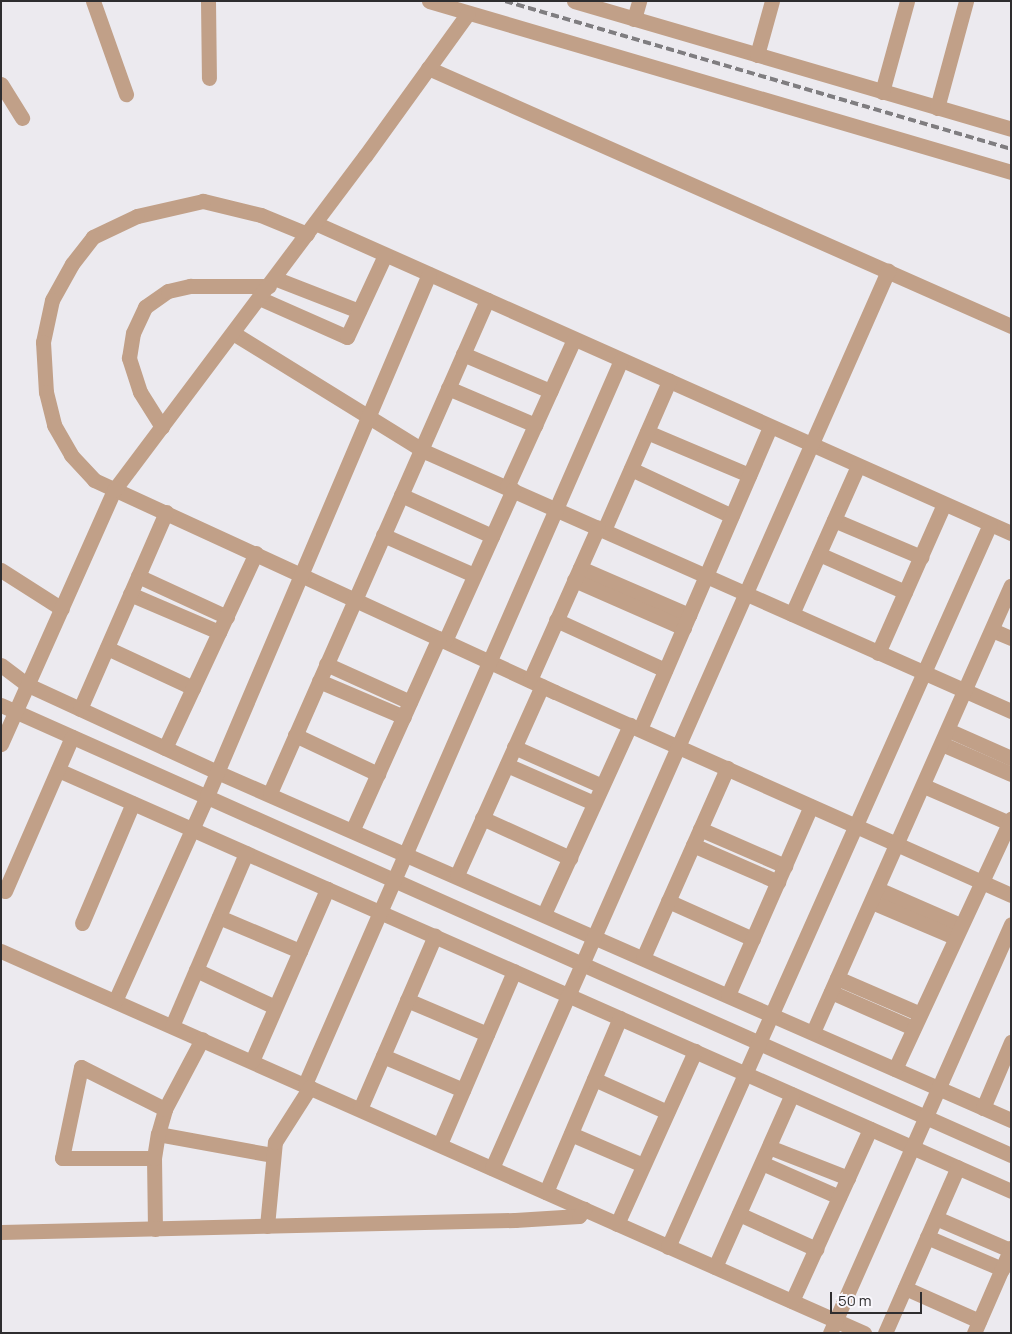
<!DOCTYPE html>
<html>
<head>
<meta charset="utf-8">
<style>
	body { margin:0 }
	#map { position:relative; width:1012px; height:1334px; overflow:hidden; background:#eceaef; font-family:Manrope,sans-serif }
	div>[style] { position:absolute }
	[style*='--x'] { left:calc(var(--x)*1px); top:calc(var(--y)*1px); width:calc(var(--w)*1px); rotate:calc(var(--a)*1deg) }
	.minor>* { height:15px; margin:-7.5px; padding:0 7.5px; transform-origin:7.5px; border-radius:7.5px; background:#c1a088 }
	.rail>* { height:4px; margin-top:-2px; transform-origin:0; background:repeating-linear-gradient(90deg,#7f7d80 0 8px,transparent 0 12px) }
	span { translate:-50% -50%; white-space:nowrap; text-align:center; line-height:1.15; -webkit-text-stroke:4px #f9f7fc; paint-order:stroke }
	.frame { position:absolute; inset:0; border:2px solid #2e2d2f; pointer-events:none }
	.scale { position:absolute; left:830px; top:1292px; width:92px; height:22px; box-sizing:border-box; border:2px solid #2e2d2f; border-top:0; padding-left:6px; font-size:15px; line-height:18px; white-space:nowrap; color:#2e2d2f; -webkit-text-stroke:4px #f9f7fc; paint-order:stroke }
</style>
</head>
<body>
<div id="map">
	<div class="minor">
		<i style="--x:93;--y:1;--w:99;--a:70.5"></i>
		<i style="--x:208;--y:1;--w:77;--a:89.3"></i>
		<i style="--x:429;--y:1;--w:607;--a:16.37"></i>
		<i style="--x:574;--y:1;--w:455;--a:16.3"></i>
		<i style="--x:634;--y:19;--w:19;--a:-74"></i>
		<i style="--x:757;--y:55;--w:56;--a:-74.5"></i>
		<i style="--x:428;--y:68;--w:638;--a:23.87"></i>
		<i style="--x:1;--y:84;--w:40;--a:58"></i>
		<i style="--x:882;--y:92;--w:94;--a:-74.6"></i>
		<i style="--x:937;--y:108;--w:111;--a:-74.8"></i>
		<i style="--x:315;--y:223;--w:762;--a:24.01"></i>
		<i style="--x:307;--y:234;--w:50;--a:-157.6"></i>
		<i style="--x:261;--y:215;--w:60;--a:-166.4"></i>
		<i style="--x:203;--y:201;--w:68;--a:167.2"></i>
		<i style="--x:137;--y:216;--w:49;--a:154.5"></i>
		<i style="--x:93;--y:237;--w:34;--a:128"></i>
		<i style="--x:72;--y:264;--w:41;--a:119.1"></i>
		<i style="--x:52;--y:300;--w:43;--a:102.1"></i>
		<i style="--x:43;--y:342;--w:50;--a:86.6"></i>
		<i style="--x:46;--y:392;--w:34;--a:76"></i>
		<i style="--x:54;--y:425;--w:34;--a:60"></i>
		<i style="--x:71;--y:455;--w:34;--a:47"></i>
		<i style="--x:94;--y:480;--w:507;--a:24.7"></i>
		<i style="--x:555;--y:692;--w:499;--a:24"></i>
		<i style="--x:274;--y:278;--w:91;--a:21.2"></i>
		<i style="--x:259;--y:298;--w:96;--a:23.9"></i>
		<i style="--x:347;--y:337;--w:90;--a:-65.1"></i>
		<i style="--x:233;--y:333;--w:227;--a:31.7"></i>
		<i style="--x:426;--y:452;--w:640;--a:23.88"></i>
		<i style="--x:463;--y:354;--w:95;--a:23"></i>
		<i style="--x:448;--y:388;--w:95;--a:23"></i>
		<i style="--x:162;--y:427;--w:41;--a:-122.2"></i>
		<i style="--x:140;--y:392;--w:36;--a:-108"></i>
		<i style="--x:129;--y:358;--w:25;--a:-81"></i>
		<i style="--x:133;--y:333;--w:29;--a:-65"></i>
		<i style="--x:145;--y:307;--w:28;--a:-35"></i>
		<i style="--x:168;--y:291;--w:23;--a:-13"></i>
		<i style="--x:190;--y:286;--w:79;--a:0"></i>
		<i style="--x:647;--y:432;--w:111;--a:22.9"></i>
		<i style="--x:631;--y:469;--w:111;--a:25"></i>
		<i style="--x:507;--y:487;--w:162;--a:-65.6"></i>
		<i style="--x:401;--y:495;--w:100;--a:24.3"></i>
		<i style="--x:834;--y:520;--w:95;--a:23"></i>
		<i style="--x:604;--y:530;--w:163;--a:-66.4"></i>
		<i style="--x:383;--y:535;--w:99;--a:23.7"></i>
		<i style="--x:819;--y:554;--w:94;--a:23.8"></i>
		<i style="--x:580;--y:568;--w:119;--a:23.3"></i>
		<i style="--x:1;--y:570;--w:72;--a:32.6"></i>
		<i style="--x:138;--y:576;--w:98;--a:24.7"></i>
		<i style="--x:574;--y:580;--w:120;--a:23.6"></i>
		<i style="--x:130;--y:594;--w:97;--a:23.1"></i>
		<i style="--x:792;--y:614;--w:162;--a:-66"></i>
		<i style="--x:556;--y:620;--w:120;--a:24.6"></i>
		<i style="--x:992;--y:630;--w:21;--a:23"></i>
		<i style="--x:445;--y:641;--w:166;--a:-65.8"></i>
		<i style="--x:107;--y:648;--w:95;--a:24.9"></i>
		<i style="--x:878;--y:653;--w:163;--a:-66.1"></i>
		<i style="--x:326;--y:664;--w:92;--a:24.3"></i>
		<i style="--x:1;--y:665;--w:34;--a:37"></i>
		<i style="--x:28;--y:685;--w:208;--a:24.7"></i>
		<i style="--x:217;--y:772;--w:867;--a:23.67"></i>
		<i style="--x:530;--y:680;--w:167;--a:-66"></i>
		<i style="--x:319;--y:681;--w:92;--a:23"></i>
		<i style="--x:1;--y:705;--w:1106;--a:24.02"></i>
		<i style="--x:80;--y:709;--w:215;--a:-66.4"></i>
		<i style="--x:640;--y:729;--w:329;--a:-66.7"></i>
		<i style="--x:948;--y:730;--w:69;--a:24"></i>
		<i style="--x:295;--y:735;--w:92;--a:25.2"></i>
		<i style="--x:1;--y:744;--w:278;--a:-66"></i>
		<i style="--x:114;--y:490;--w:418;--a:-53.1"></i>
		<i style="--x:365;--y:156;--w:176;--a:-54.2"></i>
		<i style="--x:942;--y:744;--w:75;--a:23.5"></i>
		<i style="--x:514;--y:747;--w:96;--a:23.9"></i>
		<i style="--x:165;--y:748;--w:215;--a:-65"></i>
		<i style="--x:507;--y:765;--w:95;--a:23.6"></i>
		<i style="--x:58;--y:770;--w:1042;--a:23.83"></i>
		<i style="--x:924;--y:786;--w:93;--a:23.5"></i>
		<i style="--x:270;--y:793;--w:539;--a:-66.24"></i>
		<i style="--x:482;--y:818;--w:97;--a:24.4"></i>
		<i style="--x:353;--y:829;--w:209;--a:-65.8"></i>
		<i style="--x:700;--y:829;--w:93;--a:23.5"></i>
		<i style="--x:693;--y:845;--w:93;--a:23.5"></i>
		<i style="--x:457;--y:875;--w:207;--a:-65.8"></i>
		<i style="--x:878;--y:889;--w:90;--a:23.7"></i>
		<i style="--x:5;--y:891;--w:168;--a:-66.5"></i>
		<i style="--x:668;--y:901;--w:93;--a:24.1"></i>
		<i style="--x:872;--y:902;--w:89;--a:23.1"></i>
		<i style="--x:544;--y:914;--w:208;--a:-65.5"></i>
		<i style="--x:219;--y:917;--w:88;--a:22.8"></i>
		<i style="--x:82;--y:923;--w:130;--a:-67"></i>
		<i style="--x:1;--y:951;--w:944;--a:23.88"></i>
		<i style="--x:643;--y:958;--w:208;--a:-66.1"></i>
		<i style="--x:196;--y:970;--w:87;--a:25.1"></i>
		<i style="--x:837;--y:978;--w:90;--a:23.4"></i>
		<i style="--x:831;--y:992;--w:90;--a:23.7"></i>
		<i style="--x:728;--y:995;--w:206;--a:-66.3"></i>
		<i style="--x:407;--y:1000;--w:87;--a:23"></i>
		<i style="--x:115;--y:1001;--w:225;--a:-65.8"></i>
		<i style="--x:207;--y:796;--w:567;--a:-66.96"></i>
		<i style="--x:172;--y:1026;--w:188;--a:-66.8"></i>
		<i style="--x:813;--y:1032;--w:488;--a:-66.1"></i>
		<i style="--x:383;--y:1056;--w:87;--a:23"></i>
		<i style="--x:252;--y:1061;--w:188;--a:-66.4"></i>
		<i style="--x:895;--y:1069;--w:276;--a:-65.1"></i>
		<i style="--x:594;--y:1079;--w:80;--a:24.3"></i>
		<i style="--x:305;--y:1084;--w:790;--a:-66.42"></i>
		<i style="--x:983;--y:1108;--w:72;--a:-67"></i>
		<i style="--x:360;--y:1109;--w:189;--a:-66.6"></i>
		<i style="--x:158;--y:1134;--w:116;--a:10.4"></i>
		<i style="--x:571;--y:1134;--w:78;--a:23.3"></i>
		<i style="--x:440;--y:1144;--w:188;--a:-66.8"></i>
		<i style="--x:769;--y:1147;--w:85;--a:21.4"></i>
		<i style="--x:154;--y:1158;--w:92;--a:180"></i>
		<i style="--x:62;--y:1158;--w:93;--a:-78.2"></i>
		<i style="--x:81;--y:1067;--w:94;--a:26.6"></i>
		<i style="--x:762;--y:1163;--w:84;--a:23.8"></i>
		<i style="--x:492;--y:1168;--w:981;--a:-66.18"></i>
		<i style="--x:546;--y:1192;--w:189;--a:-67"></i>
		<i style="--x:739;--y:1214;--w:85;--a:24.4"></i>
		<i style="--x:936;--y:1218;--w:81;--a:23.4"></i>
		<i style="--x:617;--y:1224;--w:190;--a:-65.7"></i>
		<i style="--x:267;--y:1226;--w:84;--a:-84.6"></i>
		<i style="--x:275;--y:1142;--w:65;--a:-57.5"></i>
		<i style="--x:155;--y:1229;--w:71;--a:-90.8"></i>
		<i style="--x:154;--y:1158;--w:24;--a:-81"></i>
		<i style="--x:158;--y:1134;--w:26;--a:-74"></i>
		<i style="--x:165;--y:1109;--w:79;--a:-62.1"></i>
		<i style="--x:1;--y:1232;--w:514;--a:-1.34"></i>
		<i style="--x:515;--y:1220;--w:64;--a:-3.6"></i>
		<i style="--x:579;--y:1216;--w:9;--a:-54"></i>
		<i style="--x:927;--y:1237;--w:82;--a:23.1"></i>
		<i style="--x:668;--y:1247;--w:791;--a:-65.99"></i>
		<i style="--x:715;--y:1267;--w:189;--a:-66"></i>
		<i style="--x:905;--y:1288;--w:81;--a:24"></i>
		<i style="--x:792;--y:1301;--w:189;--a:-65.6"></i>
		<i style="--x:830;--y:1333;--w:447;--a:-66.1"></i>
		<i style="--x:885;--y:1333;--w:181;--a:-66.3"></i>
		<i style="--x:974;--y:1333;--w:93;--a:-66.5"></i>
	</div>
	<div class="rail">
		<i style="--x:505;--y:1;--w:527;--a:16.3"></i>
	</div>
	<div class="frame"></div>
	<div class="scale">50 m</div>
</div>
</body>
</html>
